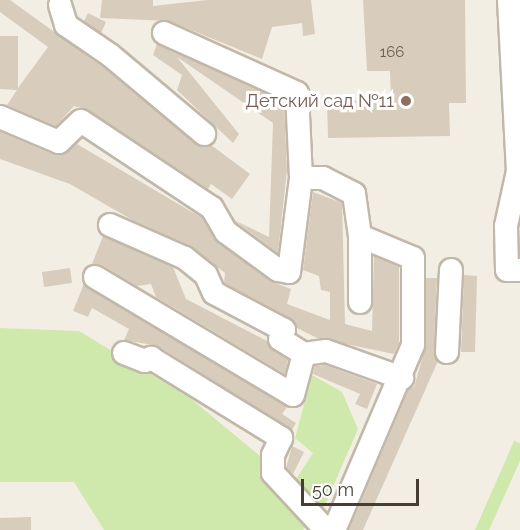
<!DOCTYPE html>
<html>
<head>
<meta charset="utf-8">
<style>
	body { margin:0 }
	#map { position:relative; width:520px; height:530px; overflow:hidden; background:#f3eee4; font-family:Raleway,sans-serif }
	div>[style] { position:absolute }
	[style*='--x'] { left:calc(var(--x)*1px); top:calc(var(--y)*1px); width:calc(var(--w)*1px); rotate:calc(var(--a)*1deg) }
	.green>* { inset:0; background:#cee9ab }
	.building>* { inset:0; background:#d8ccbc }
	.roads { filter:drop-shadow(2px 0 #c1b8a9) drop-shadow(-2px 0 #c1b8a9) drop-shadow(0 2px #c1b8a9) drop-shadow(0 -2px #c1b8a9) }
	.minor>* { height:22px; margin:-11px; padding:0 11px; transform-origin:11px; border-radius:11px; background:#fff }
	.dots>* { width:16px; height:16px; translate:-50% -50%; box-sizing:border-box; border:3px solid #fff; border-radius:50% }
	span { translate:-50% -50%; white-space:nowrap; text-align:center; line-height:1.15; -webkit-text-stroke:6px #fff; paint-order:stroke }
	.number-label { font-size:15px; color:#6a6256 }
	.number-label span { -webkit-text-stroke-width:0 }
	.education-label { font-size:18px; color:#785e54 }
	.right { translate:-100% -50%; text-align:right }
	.scale { position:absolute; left:301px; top:479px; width:118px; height:27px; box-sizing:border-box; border:3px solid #453e34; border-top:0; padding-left:8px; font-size:18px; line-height:21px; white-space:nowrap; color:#453e34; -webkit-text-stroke:4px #fff; paint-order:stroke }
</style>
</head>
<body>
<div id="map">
	<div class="green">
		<i style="clip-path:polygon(0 328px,79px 331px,190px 398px,260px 456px,285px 496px,313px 453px,295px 438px,312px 375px,342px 392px,358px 429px,325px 505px,303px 530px,104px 530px,74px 482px,0 482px)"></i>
		<i style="clip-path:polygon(514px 441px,520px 443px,520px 461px,489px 530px,475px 530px)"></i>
	</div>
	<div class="building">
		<i style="clip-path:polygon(0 0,10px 0,107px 70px,195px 144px,211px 145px,250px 174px,232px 199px,211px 184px,208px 189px,88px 110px,74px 106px,56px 126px,7px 105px,17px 90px,0 89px,0 36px,18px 36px,18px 88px,48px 47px,0 12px)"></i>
		<i style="clip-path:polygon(102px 0,153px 0,153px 6px,207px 0,311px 0,315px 34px,303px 36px,302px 23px,272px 27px,262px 59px,169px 21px,100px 18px)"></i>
		<i style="clip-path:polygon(363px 0,465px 0,466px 103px,449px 103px,450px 136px,328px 138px,327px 101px,391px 100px,390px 71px,367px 71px)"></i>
		<i style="clip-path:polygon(88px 13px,106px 22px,101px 33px,84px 21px)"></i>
		<i style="clip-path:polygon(157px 44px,284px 102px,287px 170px,278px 253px,234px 220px,269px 237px,273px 123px,177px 57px,239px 134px,233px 143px,177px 90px,182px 75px,153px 55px)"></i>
		<i style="clip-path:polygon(0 132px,54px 155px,62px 155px,77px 144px,202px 218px,218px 243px,270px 281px,291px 289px,287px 304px,330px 320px,330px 292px,321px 290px,319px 276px,303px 270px,313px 192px,342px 203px,345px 324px,372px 331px,374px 256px,399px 267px,399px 343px,394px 354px,317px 338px,297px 328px,290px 318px,224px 283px,225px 273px,191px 246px,134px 221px,70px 184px,0 159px)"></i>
		<i style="clip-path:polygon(103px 236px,173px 267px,186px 299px,267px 341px,272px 350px,288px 360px,285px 374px,156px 297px,151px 284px,137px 286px,102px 265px,92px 264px)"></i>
		<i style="clip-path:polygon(70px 268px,72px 283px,44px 287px,42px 272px)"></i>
		<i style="clip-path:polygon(464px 275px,477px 276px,475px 352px,461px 352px)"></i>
		<i style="clip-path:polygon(426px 278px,437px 278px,434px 351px,438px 361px,363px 530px,349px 530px,409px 389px,414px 387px,426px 345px)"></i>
		<i style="clip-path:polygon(84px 284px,287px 407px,282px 414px,296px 423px,292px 430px,158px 346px,124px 340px,129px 329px,92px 308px,88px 317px,73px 311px)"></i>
		<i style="clip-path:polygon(325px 365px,377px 384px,367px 409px,355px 404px,360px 394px,313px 374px,315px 366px)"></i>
		<i style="clip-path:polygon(292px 446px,304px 452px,293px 474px,286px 468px)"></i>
		<i style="clip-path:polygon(31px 517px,31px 530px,0 530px,0 518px)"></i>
	</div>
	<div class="roads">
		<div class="minor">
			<i style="--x:509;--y:0;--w:171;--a:87"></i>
			<i style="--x:518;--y:171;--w:56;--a:102.3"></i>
			<i style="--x:506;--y:226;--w:44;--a:88.7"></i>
			<i style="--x:507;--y:270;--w:13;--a:0"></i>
			<i style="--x:60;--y:5;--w:21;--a:73"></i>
			<i style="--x:66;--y:25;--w:53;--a:34.3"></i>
			<i style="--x:110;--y:55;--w:123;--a:40"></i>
			<i style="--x:0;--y:117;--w:64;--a:23"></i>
			<i style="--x:59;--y:142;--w:30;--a:-44"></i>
			<i style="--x:81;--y:121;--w:157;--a:33.6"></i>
			<i style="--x:212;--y:208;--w:28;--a:60"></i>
			<i style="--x:226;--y:232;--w:64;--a:36.2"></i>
			<i style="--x:278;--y:270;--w:11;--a:10"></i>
			<i style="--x:289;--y:272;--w:95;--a:-82.7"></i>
			<i style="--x:301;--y:178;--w:85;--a:-92.7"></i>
			<i style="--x:297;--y:93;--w:146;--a:-155.7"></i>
			<i style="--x:301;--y:178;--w:22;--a:0"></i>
			<i style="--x:323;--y:178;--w:35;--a:27"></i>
			<i style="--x:354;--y:194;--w:42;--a:81.9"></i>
			<i style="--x:360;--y:236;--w:57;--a:22.5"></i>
			<i style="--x:413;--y:258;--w:87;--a:90"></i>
			<i style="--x:413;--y:345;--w:201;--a:113.1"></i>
			<i style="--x:360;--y:236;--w:66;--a:90"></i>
			<i style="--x:95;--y:277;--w:230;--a:30.8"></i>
			<i style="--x:293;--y:395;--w:42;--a:-75"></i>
			<i style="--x:304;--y:354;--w:28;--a:-148"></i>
			<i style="--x:280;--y:339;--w:10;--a:-66"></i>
			<i style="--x:284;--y:330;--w:79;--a:-152.1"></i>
			<i style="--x:214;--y:293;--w:20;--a:-114"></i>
			<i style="--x:206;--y:275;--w:27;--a:-141"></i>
			<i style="--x:185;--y:258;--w:82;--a:-156.3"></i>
			<i style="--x:447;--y:352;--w:82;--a:-87.2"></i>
			<i style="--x:124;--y:353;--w:22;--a:21"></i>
			<i style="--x:145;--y:361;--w:7;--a:-27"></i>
			<i style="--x:151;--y:358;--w:153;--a:31.6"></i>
			<i style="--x:281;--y:438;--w:19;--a:115"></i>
			<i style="--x:273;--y:455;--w:18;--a:90"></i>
			<i style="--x:273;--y:473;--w:78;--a:47.1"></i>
			<i style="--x:304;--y:354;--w:22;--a:-8"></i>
			<i style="--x:326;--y:351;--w:81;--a:19.6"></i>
		</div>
	</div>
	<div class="dots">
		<i style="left:406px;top:101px;background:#8d6e63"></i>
	</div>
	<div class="number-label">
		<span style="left:392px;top:53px">166</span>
	</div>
	<div class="education-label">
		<span class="right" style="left:394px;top:101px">Детский сад №11</span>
	</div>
	<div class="scale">50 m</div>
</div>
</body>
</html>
